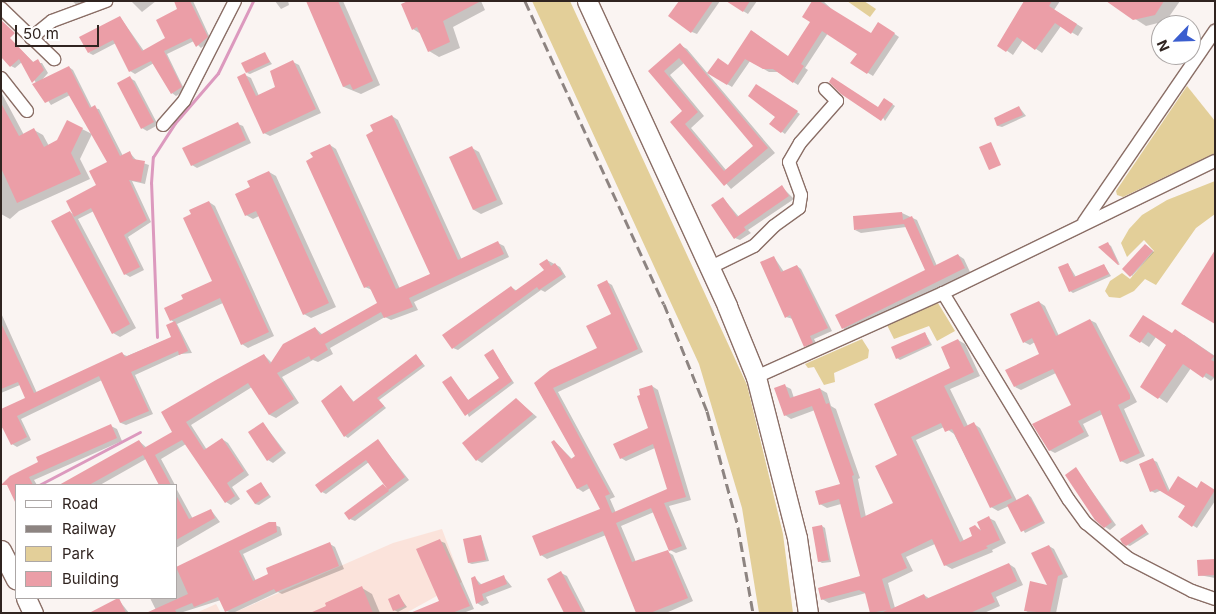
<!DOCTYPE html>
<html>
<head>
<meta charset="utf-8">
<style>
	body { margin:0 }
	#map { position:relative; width:1216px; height:614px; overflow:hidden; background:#faf4f2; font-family:Inter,sans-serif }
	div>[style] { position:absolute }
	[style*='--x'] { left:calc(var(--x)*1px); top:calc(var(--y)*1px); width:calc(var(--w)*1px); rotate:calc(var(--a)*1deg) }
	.built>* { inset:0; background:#fbe3db }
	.green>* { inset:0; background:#e3cf99 }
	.shadow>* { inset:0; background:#0003 }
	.stream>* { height:3px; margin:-1.5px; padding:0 1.5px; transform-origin:1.5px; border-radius:1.5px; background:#dc99be }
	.building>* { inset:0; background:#eb9ea7 }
	.roads { filter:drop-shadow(1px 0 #8a6e66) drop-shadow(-1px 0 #8a6e66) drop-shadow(0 1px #8a6e66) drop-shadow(0 -1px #8a6e66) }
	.street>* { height:12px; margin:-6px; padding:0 6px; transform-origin:6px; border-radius:6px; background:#fff }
	.secondary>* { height:19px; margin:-9.5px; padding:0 9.5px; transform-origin:9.5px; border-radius:9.5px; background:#fff }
	.rail>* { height:3px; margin-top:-1.5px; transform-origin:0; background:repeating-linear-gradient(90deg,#8d8481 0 10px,transparent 0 15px) }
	span { translate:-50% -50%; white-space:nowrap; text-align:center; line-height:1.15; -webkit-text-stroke:4px #fff; paint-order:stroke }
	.frame { position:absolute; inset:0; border:2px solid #302420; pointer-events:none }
	.legend { position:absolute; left:15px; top:484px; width:162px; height:115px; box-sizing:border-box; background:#fff; border:1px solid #aca7a6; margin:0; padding:6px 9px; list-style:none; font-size:15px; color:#302420 }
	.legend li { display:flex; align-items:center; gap:10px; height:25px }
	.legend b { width:25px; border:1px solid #aca7a6 }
	.north { position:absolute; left:1151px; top:15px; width:50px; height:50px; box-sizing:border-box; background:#fff; border:1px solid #aca7a6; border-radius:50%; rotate:246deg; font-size:14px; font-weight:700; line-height:20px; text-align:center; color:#302420 }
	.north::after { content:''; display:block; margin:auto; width:18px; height:22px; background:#3b5ecf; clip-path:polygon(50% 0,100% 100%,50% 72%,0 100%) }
	.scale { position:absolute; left:15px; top:25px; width:84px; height:22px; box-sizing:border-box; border:2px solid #302420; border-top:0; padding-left:6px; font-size:15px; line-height:18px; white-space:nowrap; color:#302420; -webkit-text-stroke:4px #fff; paint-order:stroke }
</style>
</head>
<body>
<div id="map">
	<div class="built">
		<i style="clip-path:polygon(442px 529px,462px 582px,406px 613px,233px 613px,393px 543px)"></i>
		<i style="clip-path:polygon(216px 604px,221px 613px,196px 613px)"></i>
	</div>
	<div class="green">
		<i style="clip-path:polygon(532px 1px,570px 1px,747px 385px,783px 534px,793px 613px,759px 613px,742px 508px,699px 364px)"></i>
		<i style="clip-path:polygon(847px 1px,864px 1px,876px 9px,870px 17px)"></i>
		<i style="clip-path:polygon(1187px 86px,1215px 121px,1215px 153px,1123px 197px,1117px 195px,1116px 191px)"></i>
		<i style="clip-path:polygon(1215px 181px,1215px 214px,1196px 228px,1156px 285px,1145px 279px,1134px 291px,1120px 298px,1109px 297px,1105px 291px,1110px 281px,1122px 273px,1130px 279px,1154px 251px,1144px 240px,1127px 257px,1121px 243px,1129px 229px,1142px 215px,1167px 200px)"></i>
		<i style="clip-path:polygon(938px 303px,955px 331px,937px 341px,929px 326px,894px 339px,887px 325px)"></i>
		<i style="clip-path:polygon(862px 339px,869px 350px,868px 358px,834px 373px,835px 382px,824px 385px,814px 367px,808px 368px,805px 364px)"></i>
	</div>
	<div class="shadow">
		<i style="clip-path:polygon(72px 1px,86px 1px,78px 6px)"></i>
		<i style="clip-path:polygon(131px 1px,156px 1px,142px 12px)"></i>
		<i style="clip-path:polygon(175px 1px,193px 1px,211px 40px,201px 48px,194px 41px,167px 54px,185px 91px,176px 96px,172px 93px,154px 63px,135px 74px,130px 71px,116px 43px,93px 55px,89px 53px,120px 17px,144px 51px,167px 39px,179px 9px)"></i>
		<i style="clip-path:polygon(275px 1px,288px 1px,289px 5px,281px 9px)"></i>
		<i style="clip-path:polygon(307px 1px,343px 1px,380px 85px,361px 94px,344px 87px)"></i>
		<i style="clip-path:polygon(411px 1px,481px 1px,485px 10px,453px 27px,460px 48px,439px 57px,429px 51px,421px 34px,413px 29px)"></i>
		<i style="clip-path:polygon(680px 1px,720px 1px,697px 34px,692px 32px)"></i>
		<i style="clip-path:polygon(727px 1px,757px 1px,748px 14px)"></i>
		<i style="clip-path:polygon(814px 1px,823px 1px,837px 14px,871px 34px,883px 26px,899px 37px,873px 76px,852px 63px,858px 53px,828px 33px,805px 68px,808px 70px,798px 85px,778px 72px,769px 72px,750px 61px,732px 87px,709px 73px,729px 66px,752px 31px,788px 57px,812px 22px)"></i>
		<i style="clip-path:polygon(1025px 1px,1060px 1px,1054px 10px,1083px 28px,1078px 36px,1061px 26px,1042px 53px,1023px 40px,1013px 55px,999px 45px)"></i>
		<i style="clip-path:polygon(1108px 1px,1180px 1px,1166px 21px,1146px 26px)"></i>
		<i style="clip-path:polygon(12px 41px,34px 63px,42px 63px,48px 73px,41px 81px,69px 67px,73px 70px,92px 108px,99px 109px,123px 156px,130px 153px,137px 161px,149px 165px,145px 184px,132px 181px,151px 222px,128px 237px,144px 270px,130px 277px,125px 274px,94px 211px,78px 219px,136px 328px,120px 337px,113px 333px,70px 212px,74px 215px,98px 186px,109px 162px,70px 95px,51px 105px,22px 62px,15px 68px,11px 66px)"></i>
		<i style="clip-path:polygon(evenodd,680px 45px,687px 49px,775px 153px,731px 189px,672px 122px,684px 111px,650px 71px,680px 45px,685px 62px,755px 147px,726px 170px,691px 128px,704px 116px,670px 75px,685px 62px)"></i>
		<i style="clip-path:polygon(264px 53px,272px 64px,250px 74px,247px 73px)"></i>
		<i style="clip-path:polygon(293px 62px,299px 65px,321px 113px,270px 136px,264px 133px,245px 75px,251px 78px,259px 96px,277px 88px)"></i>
		<i style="clip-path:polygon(130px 78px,135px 81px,158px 125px,147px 131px,142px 128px)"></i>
		<i style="clip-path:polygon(756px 85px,800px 114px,785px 134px,771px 124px,776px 116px)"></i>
		<i style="clip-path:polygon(1px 92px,24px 135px,34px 130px,43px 135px,49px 146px,58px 141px,68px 122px,92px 134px,80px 159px,90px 179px,19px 211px,10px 219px,1px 214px)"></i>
		<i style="clip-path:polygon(884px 99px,895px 106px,885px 121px,878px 109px)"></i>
		<i style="clip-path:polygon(1019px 107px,1026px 116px,1002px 127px,998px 126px,995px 118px)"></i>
		<i style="clip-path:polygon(392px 116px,398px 120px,462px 260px,498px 243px,504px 246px,509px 257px,414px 302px,418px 310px,391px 320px,385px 317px,330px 348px,333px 354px,318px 362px,313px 360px,282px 377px,299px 403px,276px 418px,270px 415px,252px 387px,191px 425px,207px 450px,222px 439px,228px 443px,249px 475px,232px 487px,240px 499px,231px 505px,226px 502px,186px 444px,161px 459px,175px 485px,160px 485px,146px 459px,100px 485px,61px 485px,139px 441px,147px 448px,174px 432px,163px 413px,264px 355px,272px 363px,315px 328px,323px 335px,379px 303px,372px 290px,365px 287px,330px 145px,336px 149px,400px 289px,431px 274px)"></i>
		<i style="clip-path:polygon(238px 124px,243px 126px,251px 143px,197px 168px,192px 165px)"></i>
		<i style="clip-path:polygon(472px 148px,479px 152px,503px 204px,481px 214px,474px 210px)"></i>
		<i style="clip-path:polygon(269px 172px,276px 176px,336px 307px,311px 318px,304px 314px,259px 216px,253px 219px,246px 215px,252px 188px)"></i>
		<i style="clip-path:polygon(782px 187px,794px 199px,748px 230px,751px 233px,740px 240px,735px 238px,723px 198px,739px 217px)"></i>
		<i style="clip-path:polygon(209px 202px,215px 206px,274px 336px,248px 348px,242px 344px,223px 303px,177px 324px,192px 353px,181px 354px,135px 375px,153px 414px,126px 425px,121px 423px,102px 380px,21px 419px,31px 440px,17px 447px,12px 444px,4px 427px,1px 429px,1px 411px,27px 398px,20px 385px,1px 393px,1px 313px,37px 393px,122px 354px,127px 356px,173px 337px,175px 323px,171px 320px,184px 300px,213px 282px,193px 215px)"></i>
		<i style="clip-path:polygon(902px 213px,917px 220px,937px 266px,958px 255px,964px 259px,970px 272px,849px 332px,843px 328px,837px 315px,926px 271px,906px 227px,861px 233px,855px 230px)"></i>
		<i style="clip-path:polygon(1108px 244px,1111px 246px,1120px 265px,1100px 247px)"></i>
		<i style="clip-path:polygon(1146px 245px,1154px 252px,1132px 276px,1124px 269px)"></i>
		<i style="clip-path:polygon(774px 257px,784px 272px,797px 266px,801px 269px,832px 331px,814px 339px,817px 345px,810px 348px,805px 346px,793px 319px,786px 317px)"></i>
		<i style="clip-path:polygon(547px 260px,560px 267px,566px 277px,545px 292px,541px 290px,458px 350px,453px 348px,511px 287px,517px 291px,546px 271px)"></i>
		<i style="clip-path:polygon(1068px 264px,1076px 277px,1104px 265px,1111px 276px,1073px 293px,1070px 291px)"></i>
		<i style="clip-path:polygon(607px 282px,612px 285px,643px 352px,558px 392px,615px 497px,610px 499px,616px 513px,669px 490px,655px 448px,626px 461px,621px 458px,650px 429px,652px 386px,658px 390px,691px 500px,669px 506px,687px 549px,676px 553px,670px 550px,654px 512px,621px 526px,636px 562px,668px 552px,673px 555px,693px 601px,666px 613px,637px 613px,606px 535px,547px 559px,541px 555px,602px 510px,590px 488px,583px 492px,577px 488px,554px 441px,573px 460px,577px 457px,535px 384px,598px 349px,613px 315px)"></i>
		<i style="clip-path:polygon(1039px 302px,1045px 306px,1059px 336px,1090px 320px,1096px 323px,1137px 402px,1124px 409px,1145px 456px,1127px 464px,1121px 461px,1103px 414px,1083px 424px,1089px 436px,1055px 453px,1049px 450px,1073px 405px,1056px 373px,1021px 390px,1015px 387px,1041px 354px,1035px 342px,1030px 345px,1024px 342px)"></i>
		<i style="clip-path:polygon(1143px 317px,1173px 335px,1184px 335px,1215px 356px,1215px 377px,1211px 381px,1191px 368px,1167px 403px,1142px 386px,1167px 344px,1156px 337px,1149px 347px,1131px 335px)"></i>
		<i style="clip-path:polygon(925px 333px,932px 345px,900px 360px,897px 358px)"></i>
		<i style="clip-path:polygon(958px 340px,965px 344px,980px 376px,950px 389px,968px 426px,974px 424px,980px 428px,1017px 501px,1028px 495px,1031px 497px,1045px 523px,1025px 533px,1009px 506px,998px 511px,991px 507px,954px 434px,944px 427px,916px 440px,964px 541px,974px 536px,975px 527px,983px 531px,989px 518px,995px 521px,1006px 543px,992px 550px,993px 552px,952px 569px,945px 565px,935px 544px,906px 557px,913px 571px,888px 583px,895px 608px,924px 595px,930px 599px,1009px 564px,1015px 568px,1023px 585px,996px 597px,1000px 606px,984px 613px,872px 613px,866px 593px,829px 603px,822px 599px,862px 577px,841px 504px,827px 508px,820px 504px,841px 485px,815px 410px,791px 419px,785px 415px,785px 386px,791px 389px,794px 398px,820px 389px,827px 393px,831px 406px,836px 409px,860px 478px,858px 479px,866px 517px,894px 504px,899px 456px,952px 368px)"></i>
		<i style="clip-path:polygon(493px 351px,514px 383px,469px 417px,451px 378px,469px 401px,500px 379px)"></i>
		<i style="clip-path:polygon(416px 355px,425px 366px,379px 400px,386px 408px,348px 438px,345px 436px,341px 387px,354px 402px)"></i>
		<i style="clip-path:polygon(516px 399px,537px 417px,482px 463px,477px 460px)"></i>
		<i style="clip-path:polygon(263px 423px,286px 453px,273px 463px,268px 460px)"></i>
		<i style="clip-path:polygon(111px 426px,117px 429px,122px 441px,34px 480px,37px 485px,16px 485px,16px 500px,6px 481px)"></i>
		<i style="clip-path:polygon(378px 441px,409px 480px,355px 521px,350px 519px,383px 486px,388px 489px,369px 462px,326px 494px,322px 492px)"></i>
		<i style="clip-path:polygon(1153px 460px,1157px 462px,1170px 491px,1197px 490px,1202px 483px,1215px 491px,1215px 501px,1197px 528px,1179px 517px,1187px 506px,1162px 490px,1155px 493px,1151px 491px)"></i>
		<i style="clip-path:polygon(1076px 469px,1116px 525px,1110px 530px,1105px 527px)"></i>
		<i style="clip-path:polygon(261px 483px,271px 497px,259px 505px,255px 504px)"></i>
		<i style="clip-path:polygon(176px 488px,193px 519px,211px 510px,220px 522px,176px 548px)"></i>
		<i style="clip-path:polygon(269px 523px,280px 527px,282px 535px,243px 554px,256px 581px,330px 544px,335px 547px,344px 569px,282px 594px,278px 592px,233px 613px,226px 611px,221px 600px,180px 613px,149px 613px,156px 610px,150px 598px,176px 598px,176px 569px)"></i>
		<i style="clip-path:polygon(822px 526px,825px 528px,831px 562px,822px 563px,819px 561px)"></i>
		<i style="clip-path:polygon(1142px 526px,1149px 534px,1130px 546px,1127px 545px)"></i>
		<i style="clip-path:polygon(481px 536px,489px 561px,472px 564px,469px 563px)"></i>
		<i style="clip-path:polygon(440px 541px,445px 543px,474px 609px,463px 613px,415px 613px,440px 601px)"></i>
		<i style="clip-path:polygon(1049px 546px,1054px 549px,1068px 577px,1063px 579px,1056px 613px,1029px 613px,1025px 610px,1049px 587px)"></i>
		<i style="clip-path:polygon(1215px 561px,1215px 578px,1199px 575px)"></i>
		<i style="clip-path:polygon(561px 573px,567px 576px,586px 613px,566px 613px)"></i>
		<i style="clip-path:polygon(504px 577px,512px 587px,486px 597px,489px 603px,482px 606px,477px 603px,475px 578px,482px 585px)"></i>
		<i style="clip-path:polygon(362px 588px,372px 594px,380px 613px,329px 613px,326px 603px)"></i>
		<i style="clip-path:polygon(399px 596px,407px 607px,398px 612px,394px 610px)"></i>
		<i style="clip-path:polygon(118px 599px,129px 613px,92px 613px)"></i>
	</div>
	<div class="stream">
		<i style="--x:157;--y:337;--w:154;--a:-92.2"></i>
		<i style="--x:151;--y:183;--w:26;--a:-86"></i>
		<i style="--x:153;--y:157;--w:40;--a:-57.1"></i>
		<i style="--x:175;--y:123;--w:66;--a:-49.3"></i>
		<i style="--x:218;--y:73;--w:80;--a:-64.1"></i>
		<i style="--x:39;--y:485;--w:114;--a:-27.7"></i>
	</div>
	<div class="building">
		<i style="clip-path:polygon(174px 1px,190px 1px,208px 37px,196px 47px,191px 38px,164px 51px,182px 87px,171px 94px,151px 61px,129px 72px,113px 40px,88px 53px,79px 37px,120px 16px,142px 51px,165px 38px,156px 20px,177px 9px)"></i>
		<i style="clip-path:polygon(306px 1px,338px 1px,373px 81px,353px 90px,350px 84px,343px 87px)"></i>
		<i style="clip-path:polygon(408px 1px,481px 1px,443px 21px,450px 42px,428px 52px,417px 27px,412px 30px,401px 4px)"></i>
		<i style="clip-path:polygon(679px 1px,713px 1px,691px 33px,668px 16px)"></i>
		<i style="clip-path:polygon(726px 1px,750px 1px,743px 12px)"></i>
		<i style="clip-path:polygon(812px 1px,819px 1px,871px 33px,878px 22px,895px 33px,867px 74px,850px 63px,857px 54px,822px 31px,801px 64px,804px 66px,793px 83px,773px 69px,763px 69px,745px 59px,727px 85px,707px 73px,718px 58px,728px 65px,751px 30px,788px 56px,810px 22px,802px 17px)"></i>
		<i style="clip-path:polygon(1024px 1px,1052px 1px,1049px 6px,1077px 24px,1071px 34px,1055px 23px,1035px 50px,1017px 37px,1006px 52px,997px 46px)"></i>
		<i style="clip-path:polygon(1106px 1px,1164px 1px,1155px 15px,1133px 20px)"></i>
		<i style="clip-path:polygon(1px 20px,15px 33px,10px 38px,33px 62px,38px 59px,44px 70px,32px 83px,19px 59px,10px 67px,1px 57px)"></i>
		<i style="clip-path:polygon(evenodd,680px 43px,768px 148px,724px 186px,670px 122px,682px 111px,648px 71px,680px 43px,679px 58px,753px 146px,724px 171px,685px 124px,698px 112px,664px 71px,679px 58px)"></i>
		<i style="clip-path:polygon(265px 52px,270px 62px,246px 73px,241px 63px)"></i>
		<i style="clip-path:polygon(293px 60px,316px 109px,263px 134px,237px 77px,245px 73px,256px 96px,275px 87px,270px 71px)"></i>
		<i style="clip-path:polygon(69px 66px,90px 108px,95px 105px,120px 156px,130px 151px,133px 159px,145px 161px,141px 182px,129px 180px,147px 220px,124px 235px,140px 267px,124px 275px,91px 208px,74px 217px,66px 201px,96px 185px,89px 171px,107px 162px,67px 92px,45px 103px,32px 84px)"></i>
		<i style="clip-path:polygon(130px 76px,154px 122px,141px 129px,117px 83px)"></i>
		<i style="clip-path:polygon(832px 77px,878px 107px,884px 98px,893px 104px,881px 121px,841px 94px,829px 82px)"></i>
		<i style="clip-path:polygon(756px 84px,798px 111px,781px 133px,769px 124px,775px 117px,748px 96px)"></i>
		<i style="clip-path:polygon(1px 103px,19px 136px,34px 128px,44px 147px,57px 140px,67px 120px,83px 128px,71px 153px,81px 174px,17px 203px,1px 168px)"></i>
		<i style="clip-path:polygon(1019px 106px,1023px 115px,997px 126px,994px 118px)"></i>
		<i style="clip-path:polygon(392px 115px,458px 260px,498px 241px,504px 254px,409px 298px,413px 307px,384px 318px,381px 312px,325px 344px,328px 350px,311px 360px,309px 356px,277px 373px,294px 399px,269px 415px,248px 383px,186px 422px,204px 450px,222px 438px,244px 471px,227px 483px,235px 496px,225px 503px,182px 440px,155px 455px,171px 485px,159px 485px,143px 455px,89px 485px,59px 485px,139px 440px,144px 448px,172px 432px,161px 412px,216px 380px,264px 354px,270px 364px,283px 344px,315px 327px,320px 335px,377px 303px,369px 286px,364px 288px,306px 161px,313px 157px,310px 153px,330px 144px,396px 289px,430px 274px,366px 135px,373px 131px,370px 125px)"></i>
		<i style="clip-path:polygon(238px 122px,246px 140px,191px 166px,182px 148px)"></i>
		<i style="clip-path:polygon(991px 142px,1001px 165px,989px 170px,979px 147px)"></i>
		<i style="clip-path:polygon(472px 146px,497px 200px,473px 210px,449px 157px)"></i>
		<i style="clip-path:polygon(269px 171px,329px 303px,303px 315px,256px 211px,245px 216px,235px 194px,250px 187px,247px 181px)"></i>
		<i style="clip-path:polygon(782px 185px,789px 196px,744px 227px,746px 230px,734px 239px,711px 205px,723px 197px,737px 217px)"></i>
		<i style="clip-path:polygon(209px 201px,269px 332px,241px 345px,220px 298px,170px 321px,164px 308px,183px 299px,181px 295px,212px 281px,183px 218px,191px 214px,189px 210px)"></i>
		<i style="clip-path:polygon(70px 211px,130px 324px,112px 334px,51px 221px)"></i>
		<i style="clip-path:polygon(902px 212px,903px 220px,912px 216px,934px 266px,958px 254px,965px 268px,842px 329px,835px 315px,925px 270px,904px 224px,854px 230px,853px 216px)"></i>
		<i style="clip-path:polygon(1108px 242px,1119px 265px,1118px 265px,1098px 247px)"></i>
		<i style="clip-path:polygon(1145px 244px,1153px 251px,1130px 277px,1122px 269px)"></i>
		<i style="clip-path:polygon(1215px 250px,1215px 324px,1181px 304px)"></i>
		<i style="clip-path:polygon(774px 256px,781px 272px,797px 265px,828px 328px,810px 336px,813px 343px,804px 347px,790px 315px,785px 318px,760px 262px)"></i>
		<i style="clip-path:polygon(547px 259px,551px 266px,555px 263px,563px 274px,539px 290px,537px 287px,452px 349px,442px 335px,511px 286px,515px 291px,544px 270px,539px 264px)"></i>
		<i style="clip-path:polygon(1068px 263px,1074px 277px,1104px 264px,1109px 274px,1069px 292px,1058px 267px)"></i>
		<i style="clip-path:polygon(607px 280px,638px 349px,553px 388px,610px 494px,605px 496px,612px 513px,667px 489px,653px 444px,620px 459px,613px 444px,648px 428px,637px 396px,640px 395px,639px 389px,652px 385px,686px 497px,664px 503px,682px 546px,669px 551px,651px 508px,616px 523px,632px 562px,668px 550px,688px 598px,650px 613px,636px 613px,603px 531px,540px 556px,532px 536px,600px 509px,587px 484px,577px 489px,551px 442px,554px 440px,571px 459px,575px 456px,534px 383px,550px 370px,597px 348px,586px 326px,611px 314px,597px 285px)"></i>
		<i style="clip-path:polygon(1039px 301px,1056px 336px,1090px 319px,1130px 395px,1130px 399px,1118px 405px,1140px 453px,1120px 462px,1100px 410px,1078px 421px,1084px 432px,1049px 451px,1032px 424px,1071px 405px,1053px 369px,1014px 387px,1005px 370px,1039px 354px,1032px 338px,1023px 343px,1010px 314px)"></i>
		<i style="clip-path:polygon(1143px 315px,1172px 333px,1175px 329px,1214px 356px,1211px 360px,1215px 362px,1215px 378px,1206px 373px,1203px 378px,1183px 364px,1158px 399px,1140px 387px,1166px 345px,1148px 332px,1140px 343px,1129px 336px)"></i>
		<i style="clip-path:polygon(175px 321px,188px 351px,179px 355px,178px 351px,131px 372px,149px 411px,120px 423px,99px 376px,17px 416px,27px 437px,11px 445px,1px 425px,1px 409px,25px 398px,18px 382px,1px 389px,1px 323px,34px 393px,122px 352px,125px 357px,171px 337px,166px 325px)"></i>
		<i style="clip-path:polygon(925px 332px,930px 344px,896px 359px,891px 347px)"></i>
		<i style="clip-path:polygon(958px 339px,974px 372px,944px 386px,964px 427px,974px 422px,1012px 498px,990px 508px,952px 429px,945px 432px,941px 423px,911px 437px,960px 542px,972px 536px,969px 528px,975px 525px,981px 531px,977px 522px,989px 516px,1000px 540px,986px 546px,988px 548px,944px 566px,932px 539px,901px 554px,907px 568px,882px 579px,891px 609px,924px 594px,926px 599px,1009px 563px,1017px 581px,991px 593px,995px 602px,970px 613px,881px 613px,887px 610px,870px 613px,865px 593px,859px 590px,821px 600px,818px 588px,860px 576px,839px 499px,819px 505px,815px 491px,840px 484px,812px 406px,784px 416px,774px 388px,785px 384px,790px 398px,820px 388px,826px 404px,829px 403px,854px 475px,852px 476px,861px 518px,893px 503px,875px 466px,897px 455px,874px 404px,950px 368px,941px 347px)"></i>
		<i style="clip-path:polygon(493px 349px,512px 381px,465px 416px,442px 382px,451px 376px,468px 400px,499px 378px,484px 355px)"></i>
		<i style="clip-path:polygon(416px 354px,423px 364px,377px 398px,384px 406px,344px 437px,321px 401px,341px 385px,353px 402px)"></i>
		<i style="clip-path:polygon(516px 398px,533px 414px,476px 461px,462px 443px)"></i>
		<i style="clip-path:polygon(263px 422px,282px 450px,267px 461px,248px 432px)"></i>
		<i style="clip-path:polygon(111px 424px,117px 438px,29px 477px,33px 485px,16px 485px,16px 504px,7px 485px,1px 485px,10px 476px,38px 462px,36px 457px)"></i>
		<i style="clip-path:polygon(378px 439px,405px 477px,388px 490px,366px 460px,321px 493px,315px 485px)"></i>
		<i style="clip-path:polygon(1153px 458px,1168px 492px,1178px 476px,1197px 488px,1201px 481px,1215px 490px,1192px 527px,1178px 517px,1185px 506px,1157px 489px,1150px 492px,1139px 464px)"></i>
		<i style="clip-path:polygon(1076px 467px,1112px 522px,1104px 528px,1095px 520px,1065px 475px)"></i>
		<i style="clip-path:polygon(261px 482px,269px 495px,255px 504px,246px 491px)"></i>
		<i style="clip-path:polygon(383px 484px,389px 491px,349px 520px,344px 513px)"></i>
		<i style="clip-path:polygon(1028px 494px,1043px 521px,1021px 532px,1007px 505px)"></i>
		<i style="clip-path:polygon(176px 495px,189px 519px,211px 509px,215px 518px,176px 540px)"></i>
		<i style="clip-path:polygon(269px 522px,276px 522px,277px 532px,239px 551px,253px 581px,268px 574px,266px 568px,330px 542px,339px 566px,276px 592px,274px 589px,225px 612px,218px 597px,194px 607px,192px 603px,175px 610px,177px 613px,146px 613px,188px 594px,176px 567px)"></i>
		<i style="clip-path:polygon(1142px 524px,1147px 532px,1126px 546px,1122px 543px,1120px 539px)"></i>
		<i style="clip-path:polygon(822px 525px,829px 560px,818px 562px,812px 527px)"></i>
		<i style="clip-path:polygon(481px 535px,486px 560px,468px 563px,463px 539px)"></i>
		<i style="clip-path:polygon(440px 539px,470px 606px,452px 613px,410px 613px,439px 601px,416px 549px)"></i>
		<i style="clip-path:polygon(1049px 545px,1063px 574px,1058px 576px,1050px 613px,1024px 611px,1030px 581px,1047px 585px,1031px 553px)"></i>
		<i style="clip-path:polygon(1215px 559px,1215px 575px,1198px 576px,1197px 560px)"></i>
		<i style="clip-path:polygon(561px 571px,583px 613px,564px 613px,547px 579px)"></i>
		<i style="clip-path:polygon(504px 575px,507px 584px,482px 594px,484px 600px,476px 604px,471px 578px,475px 576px,479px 585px)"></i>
		<i style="clip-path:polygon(362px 586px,373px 613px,310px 613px,326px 606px,325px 603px)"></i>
		<i style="clip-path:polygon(399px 594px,405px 606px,393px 611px,388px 599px)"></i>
		<i style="clip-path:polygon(119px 598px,126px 613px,89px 613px,118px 598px)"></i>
	</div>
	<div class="roads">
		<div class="street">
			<i style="--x:1;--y:8;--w:74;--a:43.9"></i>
			<i style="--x:31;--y:38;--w:27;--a:-39"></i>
			<i style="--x:52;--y:21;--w:58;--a:-20.3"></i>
			<i style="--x:1;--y:78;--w:42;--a:51.8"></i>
			<i style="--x:163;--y:125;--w:32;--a:-49"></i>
			<i style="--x:184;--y:101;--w:112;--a:-63"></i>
			<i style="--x:1084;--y:222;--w:232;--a:-55.6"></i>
			<i style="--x:709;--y:268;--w:50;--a:-26.1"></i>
			<i style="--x:754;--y:246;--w:28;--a:-45"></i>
			<i style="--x:774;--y:226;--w:31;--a:-36"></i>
			<i style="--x:799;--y:208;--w:13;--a:-81"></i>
			<i style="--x:801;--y:195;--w:35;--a:-110"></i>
			<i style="--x:789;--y:162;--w:22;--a:-60"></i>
			<i style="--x:800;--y:143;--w:56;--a:-48.6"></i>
			<i style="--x:837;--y:101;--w:17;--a:-135"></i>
			<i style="--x:943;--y:293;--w:242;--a:58.7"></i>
			<i style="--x:1069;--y:500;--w:29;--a:54"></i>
			<i style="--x:1086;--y:523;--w:55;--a:39.8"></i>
			<i style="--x:1128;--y:558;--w:72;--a:27.3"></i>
			<i style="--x:1192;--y:591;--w:24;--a:19"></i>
			<i style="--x:756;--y:377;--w:205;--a:-24.2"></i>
			<i style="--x:943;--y:293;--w:302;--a:-25.9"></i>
		</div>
		<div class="secondary">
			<i style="--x:587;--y:1;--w:336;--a:65.3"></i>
			<i style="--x:727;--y:306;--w:77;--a:67.8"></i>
			<i style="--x:756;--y:377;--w:166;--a:75.7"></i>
			<i style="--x:797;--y:538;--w:76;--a:81.7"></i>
			<i style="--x:1;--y:550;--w:33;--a:63"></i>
			<i style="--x:26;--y:598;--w:17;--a:65"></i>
		</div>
	</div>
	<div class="rail">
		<i style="--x:525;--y:1;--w:333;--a:65.4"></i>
		<i style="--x:664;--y:304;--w:115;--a:68.1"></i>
		<i style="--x:707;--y:411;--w:120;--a:75"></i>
		<i style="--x:738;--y:527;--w:87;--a:80.1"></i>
	</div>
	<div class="frame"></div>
	<ul class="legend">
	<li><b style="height:6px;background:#fff"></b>Road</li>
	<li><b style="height:6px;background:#8d8481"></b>Railway</li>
	<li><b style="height:14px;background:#e3cf99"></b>Park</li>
	<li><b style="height:14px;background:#eb9ea7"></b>Building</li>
	</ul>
	<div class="north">N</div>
	<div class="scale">50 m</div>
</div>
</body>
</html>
